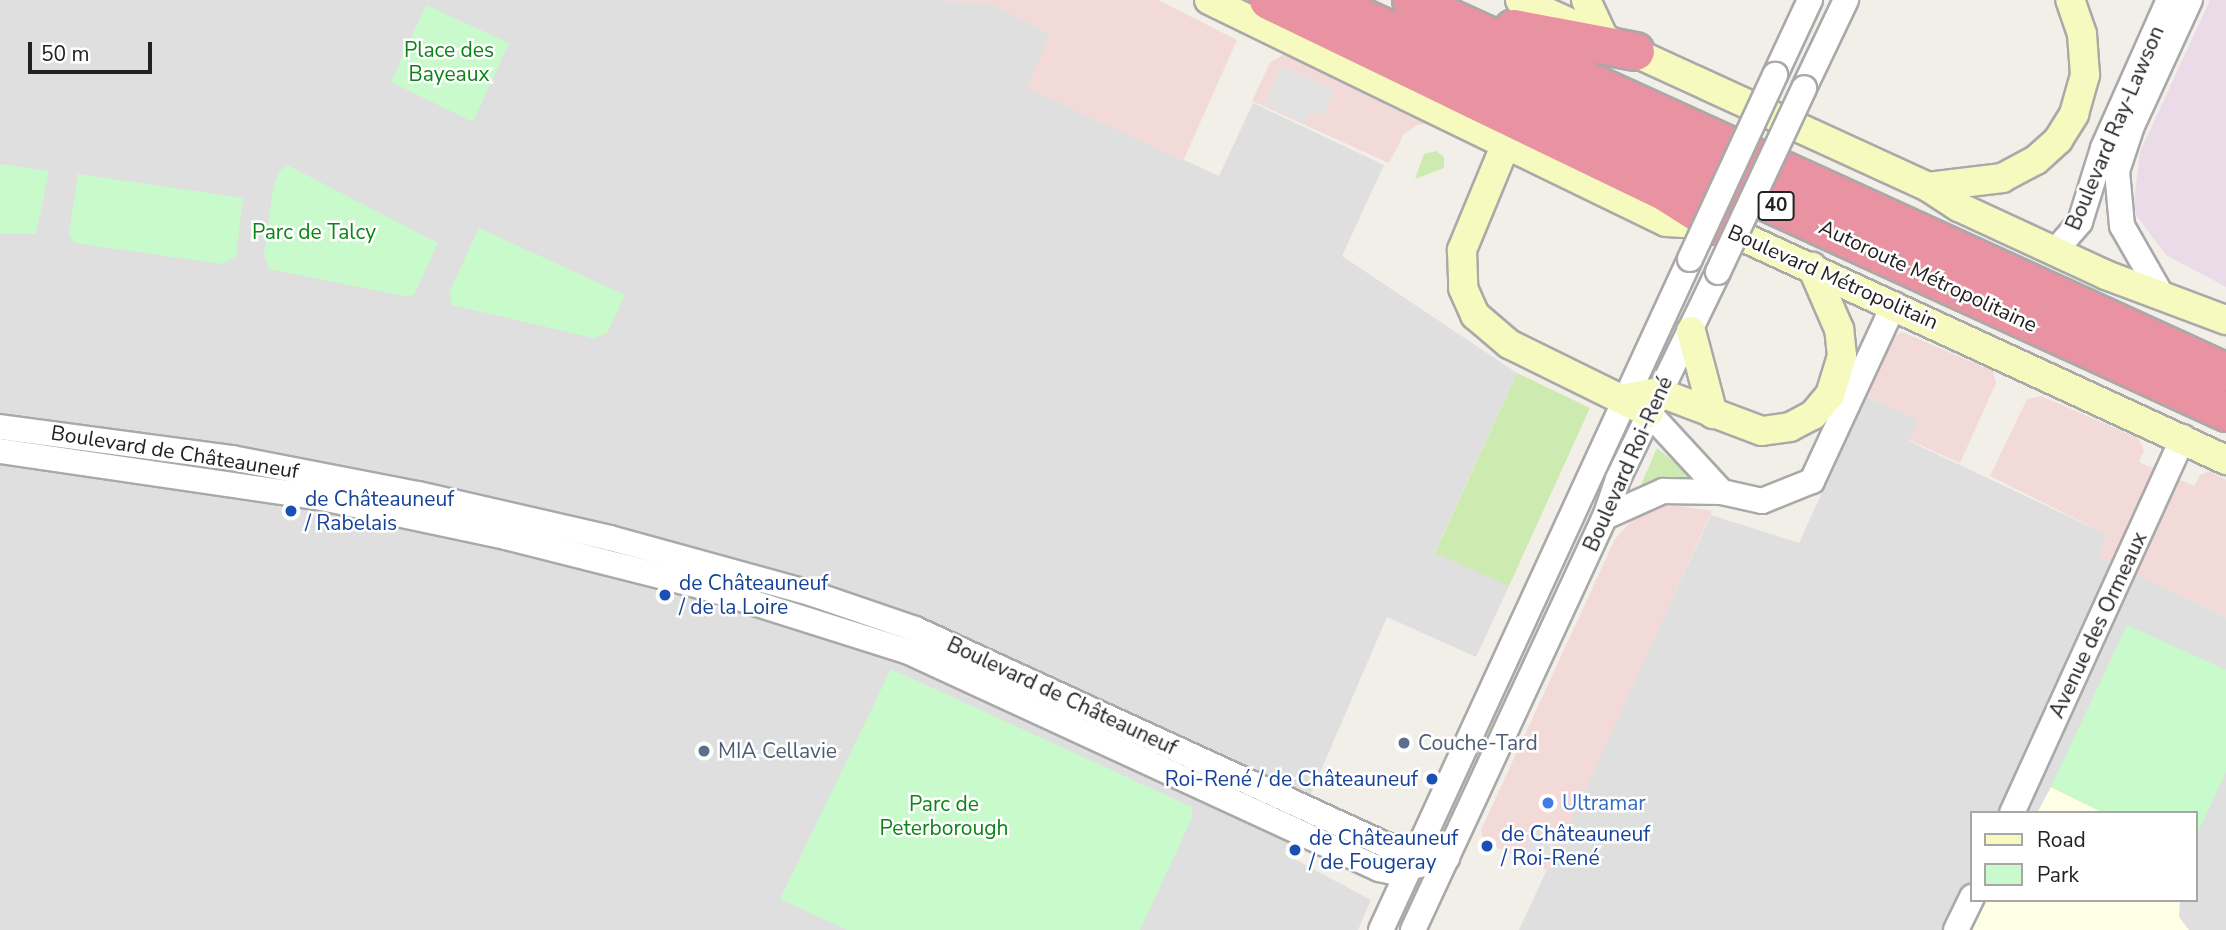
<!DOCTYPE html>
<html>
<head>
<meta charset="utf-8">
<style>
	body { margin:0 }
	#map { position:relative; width:2226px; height:930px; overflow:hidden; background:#f2efe9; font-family:"Nunito Sans",sans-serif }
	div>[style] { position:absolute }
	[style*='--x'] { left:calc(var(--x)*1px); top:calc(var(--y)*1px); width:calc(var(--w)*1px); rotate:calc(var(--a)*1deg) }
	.residential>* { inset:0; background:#e0dfdf }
	.commercial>* { inset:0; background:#f2dad9 }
	.industrial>* { inset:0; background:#ebdbe8 }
	.education>* { inset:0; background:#ffffe5 }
	.grass>* { inset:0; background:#cdebb0 }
	.park>* { inset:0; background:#c8facc }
	.parking>* { inset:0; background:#e2e2e2 }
	.roads { filter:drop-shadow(2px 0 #a9a9a9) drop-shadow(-2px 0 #a9a9a9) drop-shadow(0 2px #a9a9a9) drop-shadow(0 -2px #a9a9a9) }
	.tertiary>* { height:24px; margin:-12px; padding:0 12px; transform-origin:12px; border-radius:12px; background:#fff }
	.secondary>* { height:28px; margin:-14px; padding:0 14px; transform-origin:14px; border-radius:14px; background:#f7fabf }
	.motorway>* { height:37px; margin:-18.5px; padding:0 18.5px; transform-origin:18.5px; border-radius:18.5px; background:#e892a2 }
	.bridges { filter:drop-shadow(2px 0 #a9a9a9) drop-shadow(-2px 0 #a9a9a9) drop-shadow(0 2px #a9a9a9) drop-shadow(0 -2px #a9a9a9) }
	.tertiary-bridge>* { height:24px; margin:-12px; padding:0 12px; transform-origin:12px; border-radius:12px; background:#fff }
	.dots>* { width:19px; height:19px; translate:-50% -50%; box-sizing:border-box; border:4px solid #fff; border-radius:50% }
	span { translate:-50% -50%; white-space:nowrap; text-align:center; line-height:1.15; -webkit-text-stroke:5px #fff; paint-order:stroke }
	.shield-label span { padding:2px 5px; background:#fff; border:2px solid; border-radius:5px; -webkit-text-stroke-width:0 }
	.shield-label { font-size:19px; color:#222; font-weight:700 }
	.park-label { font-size:21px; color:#0c8416 }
	.street-label { font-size:21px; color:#222 }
	.transit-label { font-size:21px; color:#164399 }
	.left { translate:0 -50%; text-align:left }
	.right { translate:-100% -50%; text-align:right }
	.service-label { font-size:21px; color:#4e5e75 }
	.shop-label { font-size:21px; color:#366cbe }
	.legend { position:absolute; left:1970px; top:811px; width:228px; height:91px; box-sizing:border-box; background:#fff; border:2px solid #a7a7a7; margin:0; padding:9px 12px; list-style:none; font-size:21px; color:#222 }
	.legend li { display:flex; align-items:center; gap:14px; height:35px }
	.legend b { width:35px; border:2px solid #a7a7a7 }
	.scale { position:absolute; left:28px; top:42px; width:124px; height:32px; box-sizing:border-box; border:4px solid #222; border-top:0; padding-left:9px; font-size:21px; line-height:24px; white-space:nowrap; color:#222; -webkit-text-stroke:5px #fff; paint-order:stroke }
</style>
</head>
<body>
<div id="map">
	<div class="residential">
		<i style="clip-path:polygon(0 0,940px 0,994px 4px,1050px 34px,1028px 88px,1219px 176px,1253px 103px,1384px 165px,1342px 256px,1517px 373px,1435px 552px,1509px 586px,1476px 657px,1387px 617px,1285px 854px,1371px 900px,1358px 930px,0 930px)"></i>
		<i style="clip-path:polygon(evenodd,1866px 396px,1918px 420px,1909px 441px,2108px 535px,2098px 557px,2226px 617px,2226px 930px,1519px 930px,1711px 515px,1799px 543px,1866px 396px,1972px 813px,2196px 813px,2196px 900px,1972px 900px,1972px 813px)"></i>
	</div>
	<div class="commercial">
		<i style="clip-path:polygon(940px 0,1158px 0,1237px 40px,1183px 161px,1027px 88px,1050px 34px,994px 5px)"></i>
		<i style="clip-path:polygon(1283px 55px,1288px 55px,1433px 122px,1417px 125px,1404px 134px,1389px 163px,1252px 101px,1270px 63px)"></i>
		<i style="clip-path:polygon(1902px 332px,1993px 371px,1996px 383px,1960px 463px,1909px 440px,1918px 420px,1866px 396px,1892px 338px)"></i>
		<i style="clip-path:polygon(2041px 396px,2138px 438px,2144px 451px,2139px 462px,2194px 486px,2200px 475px,2210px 471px,2226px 480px,2226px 617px,2098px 557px,2108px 535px,1990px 476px,2027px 399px)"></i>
		<i style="clip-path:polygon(1667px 504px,1712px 511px,1549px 871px,1495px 847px,1497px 842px,1489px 838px,1484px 842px,1481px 830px,1615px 539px,1636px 516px)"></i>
	</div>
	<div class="industrial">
		<i style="clip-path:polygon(2210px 0,2226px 0,2226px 287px,2166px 255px,2136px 215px,2134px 202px,2140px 152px)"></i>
	</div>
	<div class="education">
		<i style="clip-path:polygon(2051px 787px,2104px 813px,2037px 813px)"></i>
		<i style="clip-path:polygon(1985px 900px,2180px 900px,2179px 917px,2189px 930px,1968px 930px)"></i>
	</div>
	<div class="grass">
		<i style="clip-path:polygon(1436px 151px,1444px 157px,1444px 168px,1415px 179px,1424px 154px)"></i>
		<i style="clip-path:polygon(1517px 373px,1590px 408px,1509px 586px,1435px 553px)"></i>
		<i style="clip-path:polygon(1657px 448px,1699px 482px,1639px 489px)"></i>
	</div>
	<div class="park">
		<i style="clip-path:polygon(426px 5px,509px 43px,473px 122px,391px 82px)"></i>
		<i style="clip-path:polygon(0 164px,49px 171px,36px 234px,0 234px)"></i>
		<i style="clip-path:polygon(287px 165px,438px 243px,414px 295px,404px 296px,269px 269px,264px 254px,272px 195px,278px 173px)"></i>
		<i style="clip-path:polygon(78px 174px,243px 198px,236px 256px,223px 264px,74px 243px,69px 233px)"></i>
		<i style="clip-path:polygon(479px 228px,625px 295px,607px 333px,593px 338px,452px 305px,449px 293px)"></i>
		<i style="clip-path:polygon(2127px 625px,2226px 670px,2226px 772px,2196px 836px,2196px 813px,2104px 813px,2051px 787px)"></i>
		<i style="clip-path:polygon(891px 669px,1192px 807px,1192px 818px,1140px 930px,847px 930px,780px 899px)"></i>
	</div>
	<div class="parking">
		<i style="clip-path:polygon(1281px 66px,1335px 90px,1322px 116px,1311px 112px,1305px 123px,1264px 104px)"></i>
		<i style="clip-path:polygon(1538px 823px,1561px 833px,1549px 859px,1526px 849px)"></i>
	</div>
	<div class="roads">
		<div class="tertiary">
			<i style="--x:1775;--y:75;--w:83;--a:-65"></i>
			<i style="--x:1804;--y:88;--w:98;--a:-64.5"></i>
			<i style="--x:2055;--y:251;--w:38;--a:-49"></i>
			<i style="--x:2080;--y:222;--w:77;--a:-72.7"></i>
			<i style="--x:2103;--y:148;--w:162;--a:-66"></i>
			<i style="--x:2161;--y:294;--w:78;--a:-119.8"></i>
			<i style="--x:2122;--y:226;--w:55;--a:-95.2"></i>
			<i style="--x:2117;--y:171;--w:47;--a:-71.6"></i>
			<i style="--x:2132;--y:126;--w:139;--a:-65.3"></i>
			<i style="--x:1649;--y:413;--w:108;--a:47.3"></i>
			<i style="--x:0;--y:427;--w:234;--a:7.6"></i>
			<i style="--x:232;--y:458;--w:189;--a:11"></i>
			<i style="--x:418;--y:494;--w:197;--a:12.9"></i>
			<i style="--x:610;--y:538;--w:211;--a:15.4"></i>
			<i style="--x:813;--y:594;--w:108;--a:18.9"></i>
			<i style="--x:915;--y:629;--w:520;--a:24.64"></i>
			<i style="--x:1388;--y:846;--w:53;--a:11.9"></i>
			<i style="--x:0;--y:451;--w:325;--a:8.3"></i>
			<i style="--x:322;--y:498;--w:188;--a:12"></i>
			<i style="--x:506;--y:537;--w:200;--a:14.2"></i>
			<i style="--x:700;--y:586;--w:219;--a:17.5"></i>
			<i style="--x:909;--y:652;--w:518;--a:24.78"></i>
			<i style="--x:1379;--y:869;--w:14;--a:12"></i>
			<i style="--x:1393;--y:872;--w:56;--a:-14.5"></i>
			<i style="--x:1605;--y:517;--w:64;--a:-24.1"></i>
			<i style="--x:1663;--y:491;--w:59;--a:1"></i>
			<i style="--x:1722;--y:492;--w:41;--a:12.7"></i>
			<i style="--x:1762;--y:501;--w:54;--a:-21.8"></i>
			<i style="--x:1812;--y:481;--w:195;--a:-65.1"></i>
			<i style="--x:2012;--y:813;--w:413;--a:-65.5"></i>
			<i style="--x:1381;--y:930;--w:739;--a:-65.27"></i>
			<i style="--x:1413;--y:930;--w:455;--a:-65.1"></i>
			<i style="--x:1605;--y:517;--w:40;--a:-71.1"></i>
			<i style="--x:1618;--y:479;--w:230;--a:-64.2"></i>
			<i style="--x:1956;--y:930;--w:37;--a:-64"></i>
		</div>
		<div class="secondary">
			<i style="--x:1209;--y:0;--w:508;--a:25.91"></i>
			<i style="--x:1666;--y:222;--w:51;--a:3.4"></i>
			<i style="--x:1717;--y:225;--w:561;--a:24.78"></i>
			<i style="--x:1520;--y:0;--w:449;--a:24.6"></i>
			<i style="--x:1928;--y:187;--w:37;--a:33"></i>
			<i style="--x:1959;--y:207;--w:162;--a:24.8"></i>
			<i style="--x:2106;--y:275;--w:128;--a:20.6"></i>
			<i style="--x:1586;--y:0;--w:38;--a:65"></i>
			<i style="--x:1505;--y:146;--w:113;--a:112.5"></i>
			<i style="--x:1462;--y:250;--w:38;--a:88"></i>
			<i style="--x:1463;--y:288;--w:30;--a:66"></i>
			<i style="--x:1475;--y:315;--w:45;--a:40.5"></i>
			<i style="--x:1509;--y:344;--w:156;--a:26.2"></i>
			<i style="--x:1928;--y:187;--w:75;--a:-6.9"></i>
			<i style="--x:2002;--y:178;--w:38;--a:-28"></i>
			<i style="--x:2036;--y:160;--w:30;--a:-42"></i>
			<i style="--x:2058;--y:140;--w:31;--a:-58"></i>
			<i style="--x:2074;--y:114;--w:41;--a:-74.2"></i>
			<i style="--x:2085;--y:75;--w:41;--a:-94.2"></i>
			<i style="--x:2082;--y:34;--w:36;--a:-109"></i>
			<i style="--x:1691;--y:331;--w:86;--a:75.2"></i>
			<i style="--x:1625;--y:398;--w:34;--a:-10"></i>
			<i style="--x:1658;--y:392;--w:111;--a:20.6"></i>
			<i style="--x:1762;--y:431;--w:28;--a:-8"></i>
			<i style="--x:1790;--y:427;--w:26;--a:-28"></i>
			<i style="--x:1813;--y:415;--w:26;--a:-50"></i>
			<i style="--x:1830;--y:395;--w:41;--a:-72.9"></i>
			<i style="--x:1842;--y:356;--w:27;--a:-96"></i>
			<i style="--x:1839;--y:329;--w:68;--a:-113.5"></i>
		</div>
		<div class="motorway">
			<i style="--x:1268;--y:0;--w:441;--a:25.8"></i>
			<i style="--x:1665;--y:192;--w:62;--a:32.4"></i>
			<i style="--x:1325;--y:0;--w:991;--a:24.57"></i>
			<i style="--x:1411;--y:0;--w:896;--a:24.53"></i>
			<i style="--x:1513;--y:28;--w:124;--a:10.7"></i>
		</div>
	</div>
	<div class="bridges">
		<div class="tertiary-bridge">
			<i style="--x:1690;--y:259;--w:203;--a:-65.2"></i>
			<i style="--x:1718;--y:272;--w:203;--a:-64.9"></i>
		</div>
	</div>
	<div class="dots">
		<i style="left:291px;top:511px;background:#1a4fb4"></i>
		<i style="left:665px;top:595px;background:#1a4fb4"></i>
		<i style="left:1404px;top:743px;background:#5c6f8a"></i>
		<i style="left:704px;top:751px;background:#5c6f8a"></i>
		<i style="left:1432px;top:779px;background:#1a4fb4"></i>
		<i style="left:1548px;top:803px;background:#3f7fe0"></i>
		<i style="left:1487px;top:846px;background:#1a4fb4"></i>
		<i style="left:1295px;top:850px;background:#1a4fb4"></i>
	</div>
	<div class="shield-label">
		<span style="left:1776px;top:206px">40</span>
	</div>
	<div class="park-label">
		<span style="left:449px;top:62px">Place des<br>Bayeaux</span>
		<span style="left:314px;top:232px">Parc de Talcy</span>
		<span style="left:944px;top:816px">Parc de<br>Peterborough</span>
	</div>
	<div class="street-label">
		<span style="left:2115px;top:128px;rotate:-67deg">Boulevard Ray-Lawson</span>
		<span style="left:1928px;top:276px;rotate:25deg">Autoroute Métropolitaine</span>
		<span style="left:1833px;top:277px;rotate:24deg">Boulevard Métropolitain</span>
		<span style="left:175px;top:452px;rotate:9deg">Boulevard de Châteauneuf</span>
		<span style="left:1628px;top:464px;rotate:-66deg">Boulevard Roi-René</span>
		<span style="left:2098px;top:625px;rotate:-65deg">Avenue des Ormeaux</span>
		<span style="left:1062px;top:696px;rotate:25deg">Boulevard de Châteauneuf</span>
	</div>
	<div class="transit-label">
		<span class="left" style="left:305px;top:511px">de Châteauneuf<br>/ Rabelais</span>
		<span class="left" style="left:679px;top:595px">de Châteauneuf<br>/ de la Loire</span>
		<span class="right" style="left:1418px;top:779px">Roi-René / de Châteauneuf</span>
		<span class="left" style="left:1501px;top:846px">de Châteauneuf<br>/ Roi-René</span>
		<span class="left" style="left:1309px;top:850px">de Châteauneuf<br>/ de Fougeray</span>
	</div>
	<div class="service-label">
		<span class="left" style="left:1418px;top:743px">Couche-Tard</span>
		<span class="left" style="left:718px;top:751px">MIA Cellavie</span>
	</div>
	<div class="shop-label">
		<span class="left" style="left:1562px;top:803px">Ultramar</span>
	</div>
	<ul class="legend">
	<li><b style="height:9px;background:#f7fabf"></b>Road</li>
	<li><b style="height:19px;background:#c8facc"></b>Park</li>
	</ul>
	<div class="scale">50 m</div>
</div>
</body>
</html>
